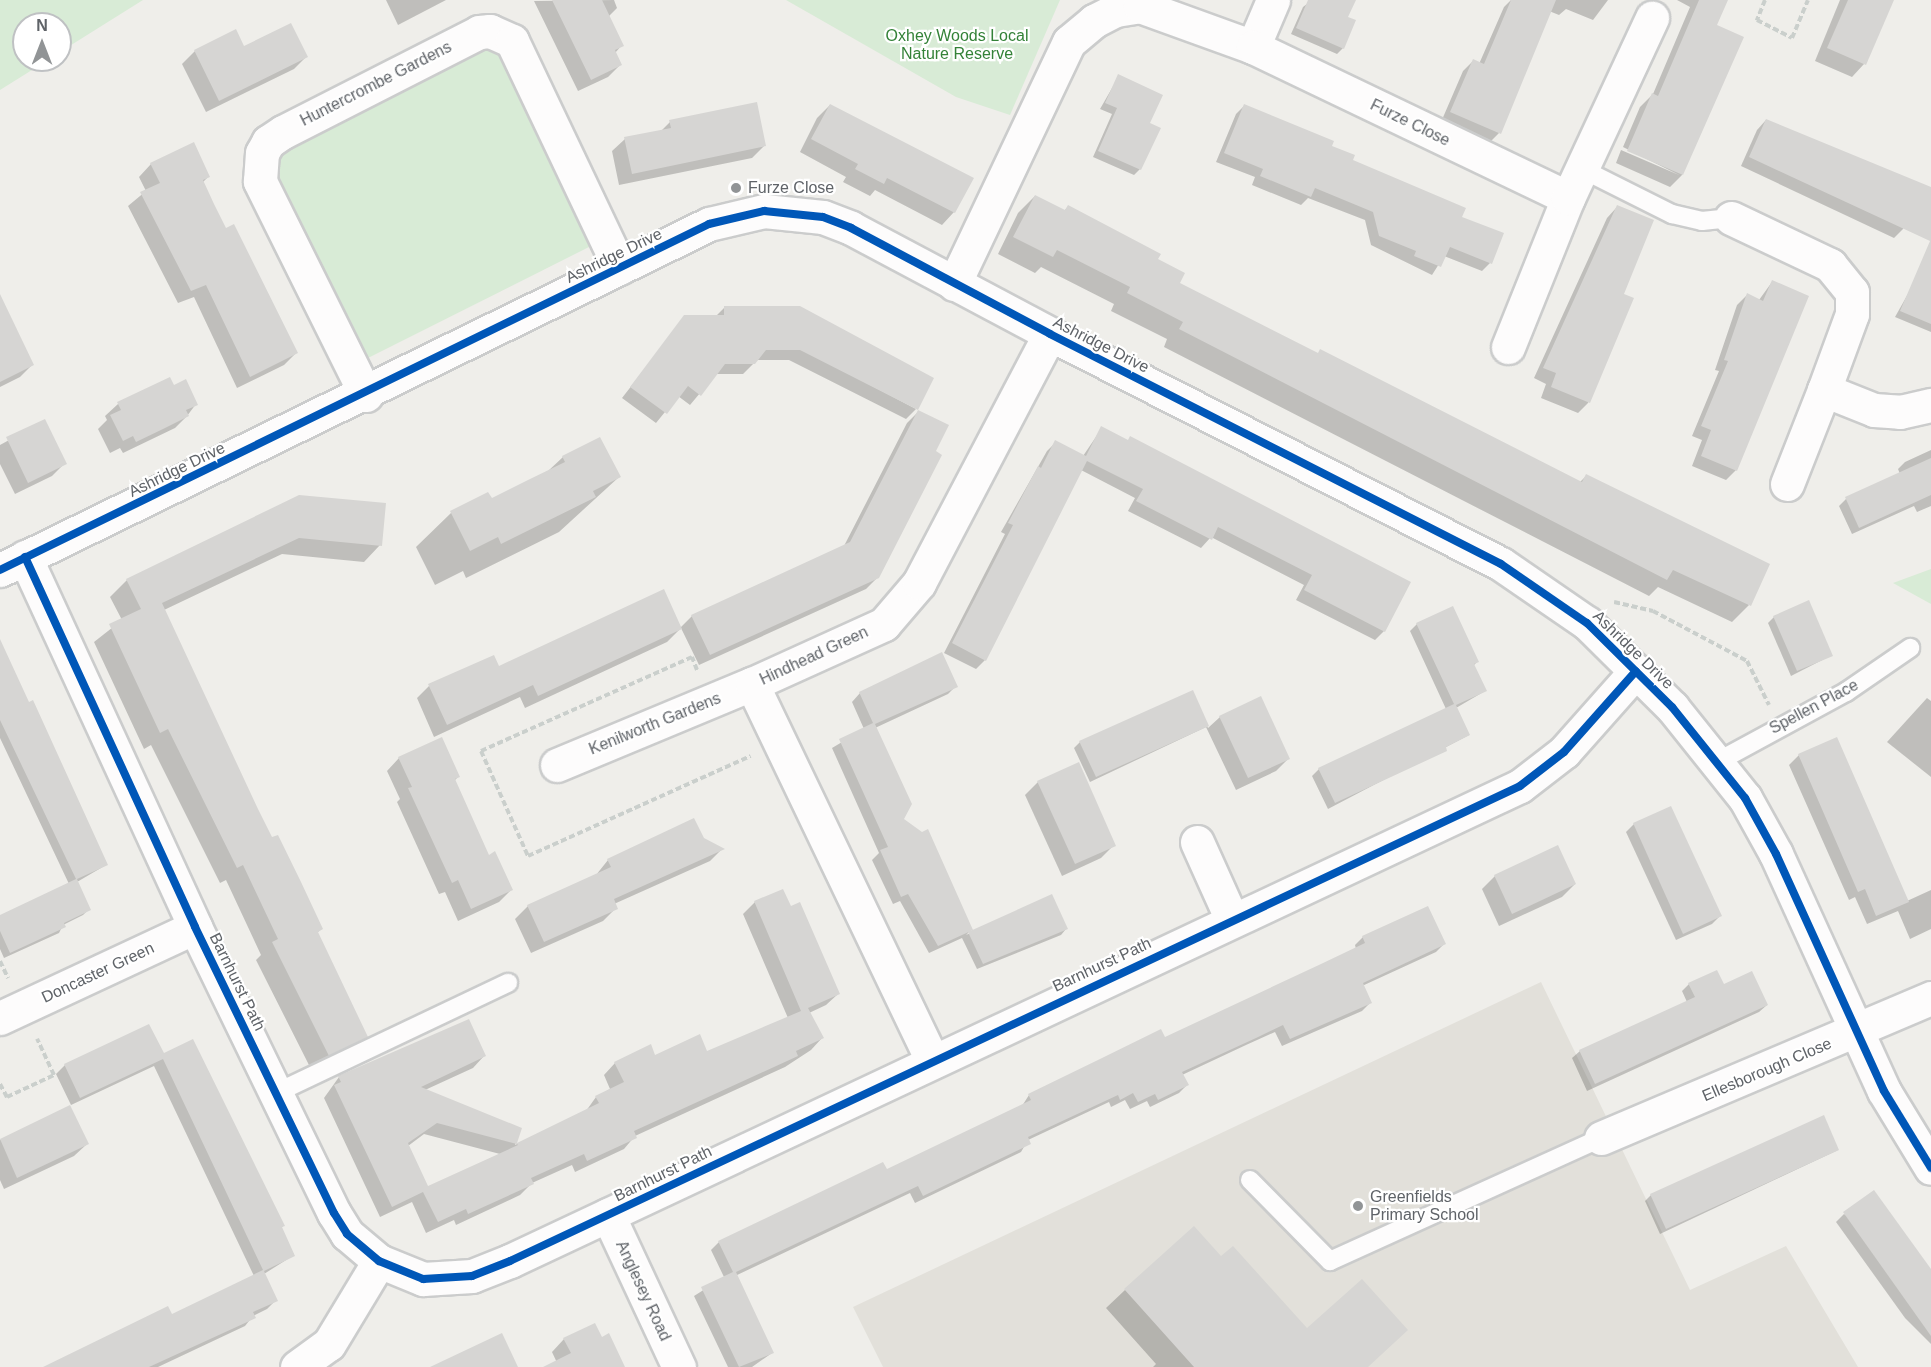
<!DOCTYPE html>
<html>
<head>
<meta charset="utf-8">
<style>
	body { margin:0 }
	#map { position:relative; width:1931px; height:1367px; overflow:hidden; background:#efeeea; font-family:Helvetica,sans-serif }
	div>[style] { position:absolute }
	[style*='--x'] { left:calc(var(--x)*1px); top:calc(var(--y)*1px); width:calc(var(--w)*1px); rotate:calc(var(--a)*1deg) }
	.education>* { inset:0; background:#e2e0da }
	.green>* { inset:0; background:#d8ebd6 }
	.shadow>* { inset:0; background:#0003 }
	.building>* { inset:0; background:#d6d5d3 }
	.path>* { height:4px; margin-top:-2px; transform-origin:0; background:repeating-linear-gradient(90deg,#cacfcc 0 6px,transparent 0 9px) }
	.roads { filter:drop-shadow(2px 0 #cbcccc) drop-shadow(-2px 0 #cbcccc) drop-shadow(0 2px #cbcccc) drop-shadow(0 -2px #cbcccc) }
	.service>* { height:18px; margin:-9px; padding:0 9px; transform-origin:9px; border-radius:9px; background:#fdfcfc }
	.minor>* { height:33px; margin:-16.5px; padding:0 16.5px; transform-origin:16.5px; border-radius:16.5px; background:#fdfcfc }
	.cycleway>* { height:8px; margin:-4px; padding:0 4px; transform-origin:4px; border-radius:4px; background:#0057b8 }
	.dots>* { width:16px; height:16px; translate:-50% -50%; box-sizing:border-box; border:3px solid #fff; border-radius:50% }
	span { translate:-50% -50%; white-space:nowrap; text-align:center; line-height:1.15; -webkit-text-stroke:4.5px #fff; paint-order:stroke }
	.park-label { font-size:16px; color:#348238 }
	.street-label { font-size:16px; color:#5f6368 }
	.poi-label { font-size:16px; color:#5f6368 }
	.left { translate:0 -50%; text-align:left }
	.north { position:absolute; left:12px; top:12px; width:60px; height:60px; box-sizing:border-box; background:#fff; border:2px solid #bfc1c3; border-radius:50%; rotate:0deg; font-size:16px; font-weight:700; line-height:24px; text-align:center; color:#5f6368 }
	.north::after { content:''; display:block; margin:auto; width:21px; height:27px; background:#919496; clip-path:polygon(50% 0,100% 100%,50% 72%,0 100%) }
</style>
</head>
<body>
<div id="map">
	<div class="education">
		<i style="clip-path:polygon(1541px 982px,1690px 1290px,1786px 1246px,1858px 1367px,883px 1367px,853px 1307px)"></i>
	</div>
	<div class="green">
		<i style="clip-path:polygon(0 0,143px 0,60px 52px,60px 24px,24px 24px,24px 60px,48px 60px,0 90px)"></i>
		<i style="clip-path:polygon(786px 0,1060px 0,1010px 115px,956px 97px)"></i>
		<i style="clip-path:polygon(492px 47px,500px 49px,592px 234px,591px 246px,366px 359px,276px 180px,277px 160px,292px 143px,479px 49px)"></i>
		<i style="clip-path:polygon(1931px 569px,1931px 604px,1893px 583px)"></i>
	</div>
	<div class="shadow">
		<i style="clip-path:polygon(386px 0,446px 0,398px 25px)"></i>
		<i style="clip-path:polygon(614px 0,617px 8px,608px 17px,622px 45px,615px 53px,621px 64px,608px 77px,578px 91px,534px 1px)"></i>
		<i style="clip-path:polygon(1312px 0,1354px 0,1347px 18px,1343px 48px,1337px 54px,1291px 34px,1303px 7px)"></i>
		<i style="clip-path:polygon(1511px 0,1608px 0,1593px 20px,1566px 9px,1559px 15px,1549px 11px,1499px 133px,1489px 143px,1441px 122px,1463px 71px,1473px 61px,1479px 64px,1504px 7px)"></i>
		<i style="clip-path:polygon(1677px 0,1727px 0,1715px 26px,1682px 175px,1670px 187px,1616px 163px,1621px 150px,1679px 175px,1623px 147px,1640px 107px,1653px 94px,1690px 7px)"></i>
		<i style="clip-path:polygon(1840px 0,1892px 0,1864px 64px,1852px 77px,1815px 61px)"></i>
		<i style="clip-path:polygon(195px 51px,307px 56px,294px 69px,206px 112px,182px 64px)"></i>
		<i style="clip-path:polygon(1119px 76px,1148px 124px,1140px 169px,1134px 175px,1093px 157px,1112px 114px,1100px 109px)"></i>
		<i style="clip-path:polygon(830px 105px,954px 212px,942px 225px,875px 190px,870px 196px,843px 182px,846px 177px,800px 152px,817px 118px)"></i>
		<i style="clip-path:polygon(1244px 106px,1460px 217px,1490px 263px,1482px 271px,1444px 256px,1432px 275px,1371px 245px,1365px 220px,1308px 198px,1301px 205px,1252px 185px,1255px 177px,1216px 162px,1236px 114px)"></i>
		<i style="clip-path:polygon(1766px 120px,1922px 185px,1903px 229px,1894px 238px,1741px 166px,1757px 130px)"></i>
		<i style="clip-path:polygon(670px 122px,764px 146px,752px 158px,619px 185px,612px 151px,625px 139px,660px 132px)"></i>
		<i style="clip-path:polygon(151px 164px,209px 176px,202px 183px,225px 230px,296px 353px,284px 365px,237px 388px,194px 297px,178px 303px,128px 206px,146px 191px,139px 177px)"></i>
		<i style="clip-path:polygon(1035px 196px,1064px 211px,1068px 207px,1156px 260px,1178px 283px,1317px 355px,1579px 483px,1586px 476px,1749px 605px,1732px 622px,1658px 587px,1649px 596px,1164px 347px,1167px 339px,1111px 311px,1114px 304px,1041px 267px,1035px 273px,998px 254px,1018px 213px)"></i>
		<i style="clip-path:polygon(1617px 207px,1622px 295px,1632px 299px,1588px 403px,1578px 413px,1541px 398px,1546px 384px,1534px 378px,1607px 218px)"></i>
		<i style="clip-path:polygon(1772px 282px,1736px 470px,1726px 480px,1692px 466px,1702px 440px,1692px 436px,1719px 371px,1715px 370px,1737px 305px,1747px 295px,1759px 300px)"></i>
		<i style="clip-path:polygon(1913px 285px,1931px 292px,1931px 332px,1895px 317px)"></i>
		<i style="clip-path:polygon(724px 308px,916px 409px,906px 419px,789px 360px,757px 360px,743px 374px,716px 374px,690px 405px,678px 396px,656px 423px,622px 398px,685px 317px,715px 317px)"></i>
		<i style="clip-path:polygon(0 322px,32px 365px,20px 377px,0 387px)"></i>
		<i style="clip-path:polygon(173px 387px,196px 404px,187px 416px,175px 428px,123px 453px,120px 448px,110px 453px,98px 429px,107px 420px,105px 416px,118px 404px)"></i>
		<i style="clip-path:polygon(919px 411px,878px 577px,866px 589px,699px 665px,681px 628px,667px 642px,525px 708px,520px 697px,434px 737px,417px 698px,429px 686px,680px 628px,692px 616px,844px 546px,907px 423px)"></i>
		<i style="clip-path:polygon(44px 421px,65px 463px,52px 476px,15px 494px,0 464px,0 445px)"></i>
		<i style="clip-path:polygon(1102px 428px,1409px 582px,1384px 631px,1375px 640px,1296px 600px,1304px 585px,1211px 537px,1201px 548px,1128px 511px,1135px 498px,1081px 470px,985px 660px,976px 669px,944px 653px,1005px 534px,1001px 532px,1047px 451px,1056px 442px,1083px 456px)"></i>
		<i style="clip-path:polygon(1931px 450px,1931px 506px,1917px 512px,1914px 506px,1852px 534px,1839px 506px,1846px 499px,1900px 474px,1898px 469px,1905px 462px)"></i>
		<i style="clip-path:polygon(563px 457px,619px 477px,559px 532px,466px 578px,463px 571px,435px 585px,416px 547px,451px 513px,488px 494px,491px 500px,547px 472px)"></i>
		<i style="clip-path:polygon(299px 496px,380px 545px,364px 562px,282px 554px,164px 610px,256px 810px,321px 929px,317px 933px,366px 1037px,350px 1053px,312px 1071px,256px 960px,261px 955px,226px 880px,220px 883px,151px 745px,144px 749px,94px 642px,122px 620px,110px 597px,127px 580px)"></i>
		<i style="clip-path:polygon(1774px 617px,1832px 655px,1791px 676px,1768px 623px)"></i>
		<i style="clip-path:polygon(1417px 624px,1477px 662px,1473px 666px,1485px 691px,1456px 708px,1469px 735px,1328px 809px,1312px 776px,1319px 769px,1446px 709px,1410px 631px)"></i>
		<i style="clip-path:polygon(0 684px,106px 865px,77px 882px,89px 909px,83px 915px,63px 925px,59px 933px,4px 958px,0 949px,0 917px,69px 884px,0 738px)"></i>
		<i style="clip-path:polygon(956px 686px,948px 694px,875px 728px,902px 820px,971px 930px,966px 935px,1051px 896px,1066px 929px,1061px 935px,977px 969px,962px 938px,929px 953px,900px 901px,893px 904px,872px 860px,879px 853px,832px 748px,864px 729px,852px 702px,860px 693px)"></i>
		<i style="clip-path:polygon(1192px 692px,1208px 728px,1220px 717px,1289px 758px,1276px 771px,1236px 790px,1206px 727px,1090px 782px,1074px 748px,1080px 742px)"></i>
		<i style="clip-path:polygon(1927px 698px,1931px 701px,1931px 777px,1887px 742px)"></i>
		<i style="clip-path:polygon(1799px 755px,1907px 901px,1931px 890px,1931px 929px,1910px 939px,1898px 911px,1867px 924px,1855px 897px,1849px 900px,1789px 765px)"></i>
		<i style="clip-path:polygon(399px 758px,458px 777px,454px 781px,488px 857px,511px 890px,499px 902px,458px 921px,445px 892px,439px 894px,397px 802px,400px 799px,387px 771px)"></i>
		<i style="clip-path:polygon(1038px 782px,1114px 845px,1101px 858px,1062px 876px,1025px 795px)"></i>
		<i style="clip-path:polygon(1670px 808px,1720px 916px,1712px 924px,1676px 940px,1626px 832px,1634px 824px)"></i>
		<i style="clip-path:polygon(702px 839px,722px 849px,710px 861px,614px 904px,616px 908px,603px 921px,531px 953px,515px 919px,528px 906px,596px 875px,608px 860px)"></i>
		<i style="clip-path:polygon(1495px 876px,1575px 884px,1562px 897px,1499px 926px,1482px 889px)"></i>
		<i style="clip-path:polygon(evenodd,755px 902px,838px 994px,826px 1005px,809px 1013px,822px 1038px,811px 1050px,785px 1067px,635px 1136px,624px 1149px,575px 1172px,572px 1165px,532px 1183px,520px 1195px,456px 1225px,454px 1220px,426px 1233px,412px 1202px,380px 1217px,324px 1098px,339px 1077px,484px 1056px,473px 1068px,425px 1090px,520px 1129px,515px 1145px,586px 1111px,596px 1097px,610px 1089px,604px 1075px,615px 1063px,707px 1053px,788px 1018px,743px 914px,755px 902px,424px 1134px,500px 1154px,427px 1188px,408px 1146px,424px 1134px)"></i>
		<i style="clip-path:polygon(1363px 937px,1444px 944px,1436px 952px,1362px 986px,1370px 1003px,1362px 1011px,1282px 1046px,1275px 1032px,1246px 1045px,1182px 1075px,1187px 1085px,1179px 1093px,1150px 1107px,1147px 1101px,1130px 1109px,1125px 1100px,1111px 1107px,1109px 1102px,1028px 1140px,1021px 1152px,915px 1203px,910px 1193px,735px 1276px,772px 1353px,752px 1367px,728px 1367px,694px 1296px,724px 1277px,711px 1250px,719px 1242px,886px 1171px,1022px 1106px,1029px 1095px,1164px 1039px,1356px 949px,1355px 945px)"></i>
		<i style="clip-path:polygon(1689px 984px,1723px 986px,1767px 1005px,1759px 1012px,1587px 1091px,1572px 1058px,1580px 1051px,1687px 1002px,1682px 991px)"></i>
		<i style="clip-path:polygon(163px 1055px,283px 1226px,281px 1228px,294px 1255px,264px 1274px,276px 1300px,267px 1309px,253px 1316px,245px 1326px,158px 1367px,46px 1367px,172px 1316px,254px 1276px,154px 1066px,71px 1105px,56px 1074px,65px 1065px)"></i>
		<i style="clip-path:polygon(70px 1107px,87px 1144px,74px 1156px,4px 1189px,0 1180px,0 1140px)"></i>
		<i style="clip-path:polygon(1838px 1150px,1660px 1234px,1645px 1201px,1651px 1195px)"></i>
		<i style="clip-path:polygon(1844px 1214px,1931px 1272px,1931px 1344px,1905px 1318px,1836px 1222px)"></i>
		<i style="clip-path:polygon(1221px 1258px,1307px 1330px,1368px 1367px,1153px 1367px,1156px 1364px,1106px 1308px,1125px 1290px)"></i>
		<i style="clip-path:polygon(564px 1339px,601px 1339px,624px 1367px,559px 1367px,552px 1352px)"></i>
	</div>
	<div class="building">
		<i style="clip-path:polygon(552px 0,602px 0,624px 46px,615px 50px,622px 65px,591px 80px)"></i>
		<i style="clip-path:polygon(1308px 0,1356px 0,1348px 17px,1356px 20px,1344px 49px,1296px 28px)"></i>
		<i style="clip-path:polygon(1511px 0,1556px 0,1501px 134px,1450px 112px,1473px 59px,1484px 64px)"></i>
		<i style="clip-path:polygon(1699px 0,1728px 0,1717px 25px,1744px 37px,1683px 175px,1627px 151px,1652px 93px,1658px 96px)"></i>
		<i style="clip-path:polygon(1848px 0,1894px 0,1866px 65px,1827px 48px)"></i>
		<i style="clip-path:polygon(291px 23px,308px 57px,219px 101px,194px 50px,236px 29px,244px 46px)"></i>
		<i style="clip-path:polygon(1118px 74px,1163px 95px,1150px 123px,1161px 128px,1141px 170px,1098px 151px,1117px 108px,1105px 103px)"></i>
		<i style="clip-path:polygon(757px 102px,766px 146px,632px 174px,624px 137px,671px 128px,669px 120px)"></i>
		<i style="clip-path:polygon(830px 104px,974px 178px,955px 213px,887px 178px,884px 184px,855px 169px,858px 164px,811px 139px)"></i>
		<i style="clip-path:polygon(1244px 104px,1334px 141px,1332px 146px,1355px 155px,1353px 160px,1466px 208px,1462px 217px,1504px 233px,1492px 264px,1450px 247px,1441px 267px,1414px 256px,1416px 251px,1379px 236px,1373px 212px,1315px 188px,1311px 197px,1260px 176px,1263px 169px,1224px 153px)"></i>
		<i style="clip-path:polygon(1766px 119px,1931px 187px,1931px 324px,1900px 311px,1930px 241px,1749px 157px)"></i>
		<i style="clip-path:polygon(194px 142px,210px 177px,203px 180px,214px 204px,226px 228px,234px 224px,298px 353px,250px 377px,206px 285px,191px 291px,140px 192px,160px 183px,150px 163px)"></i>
		<i style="clip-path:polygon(1035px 195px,1065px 210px,1068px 205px,1161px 254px,1158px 259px,1185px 273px,1180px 283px,1318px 353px,1320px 349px,1582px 482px,1586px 474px,1770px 564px,1751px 606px,1673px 570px,1667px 580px,1179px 329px,1183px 322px,1127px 293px,1130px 287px,1057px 250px,1053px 257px,1013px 237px)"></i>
		<i style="clip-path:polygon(1617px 205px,1654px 220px,1624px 294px,1634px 298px,1590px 403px,1551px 387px,1556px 373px,1543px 368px)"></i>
		<i style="clip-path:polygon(1772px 280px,1809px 296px,1737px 471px,1701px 456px,1711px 430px,1701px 426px,1728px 361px,1724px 360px,1747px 293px,1763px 301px)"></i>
		<i style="clip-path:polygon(0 294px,34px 365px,0 382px)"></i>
		<i style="clip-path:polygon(724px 306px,800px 306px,934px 378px,918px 410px,800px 350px,766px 350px,755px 364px,725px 364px,701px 396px,688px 386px,667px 414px,630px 387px,684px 315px,724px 315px)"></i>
		<i style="clip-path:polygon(170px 377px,174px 385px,186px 379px,198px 405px,186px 410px,189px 416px,163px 429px,136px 442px,133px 436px,123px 441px,110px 415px,121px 410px,117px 402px)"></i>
		<i style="clip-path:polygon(918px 410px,949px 425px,936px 451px,942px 455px,879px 578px,710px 655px,691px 615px,850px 542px)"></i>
		<i style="clip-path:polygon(45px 419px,67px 464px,28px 483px,6px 437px)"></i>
		<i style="clip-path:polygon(1101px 426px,1128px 440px,1130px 436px,1411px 582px,1385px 632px,1304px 590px,1312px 575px,1218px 527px,1212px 540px,1136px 501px,1143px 489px,1087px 461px,986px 661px,952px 643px,1013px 525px,1008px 523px,1038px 466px,1041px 468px,1055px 440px,1086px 456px)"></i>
		<i style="clip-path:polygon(600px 437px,621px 477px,593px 491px,596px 497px,501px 544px,498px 537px,470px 551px,450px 511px,488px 492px,492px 498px,528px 480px,565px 462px,562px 456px)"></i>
		<i style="clip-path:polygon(1931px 458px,1931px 495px,1859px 528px,1845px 497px)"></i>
		<i style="clip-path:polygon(299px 495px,386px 503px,382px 546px,299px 538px,162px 603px,258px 809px,272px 837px,278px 835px,301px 882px,323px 929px,318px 932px,368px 1037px,329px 1056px,272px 942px,278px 939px,243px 865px,237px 868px,168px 729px,160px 733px,109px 624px,141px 609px,126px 579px)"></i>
		<i style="clip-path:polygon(664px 589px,682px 629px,538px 696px,533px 685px,447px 725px,428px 684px,494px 655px,499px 666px)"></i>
		<i style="clip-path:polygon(1809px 600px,1833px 656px,1797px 671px,1773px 616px)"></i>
		<i style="clip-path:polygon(1453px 606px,1479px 662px,1474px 664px,1487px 691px,1456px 705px,1470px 735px,1446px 747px,1447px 751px,1335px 803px,1318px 768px,1454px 704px,1416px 623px)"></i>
		<i style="clip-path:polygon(0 639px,29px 702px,33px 700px,108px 865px,77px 879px,91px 910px,64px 923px,66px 927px,10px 953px,0 931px,0 915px,76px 879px,0 720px)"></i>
		<i style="clip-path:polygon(942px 652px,958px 687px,875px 724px,912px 804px,904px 819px,922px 832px,928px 829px,973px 930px,938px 946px,908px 894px,901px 897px,880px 850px,888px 847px,839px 739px,873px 723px,859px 692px)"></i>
		<i style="clip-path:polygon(1193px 690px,1209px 726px,1096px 777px,1079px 741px)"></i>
		<i style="clip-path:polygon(1261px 696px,1290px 759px,1248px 778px,1219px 716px)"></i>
		<i style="clip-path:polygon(442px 737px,460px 777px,455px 779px,489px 855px,495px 851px,513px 890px,471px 909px,458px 880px,452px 883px,408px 788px,412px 787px,398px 757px)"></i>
		<i style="clip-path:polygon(1837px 737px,1909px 902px,1876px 916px,1865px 889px,1858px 892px,1798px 754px)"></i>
		<i style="clip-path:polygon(1079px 762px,1116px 846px,1075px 864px,1037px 781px)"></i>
		<i style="clip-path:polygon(1671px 806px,1722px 916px,1683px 934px,1633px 823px)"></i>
		<i style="clip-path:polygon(694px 818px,704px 838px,725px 849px,614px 899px,618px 909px,544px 942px,527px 905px,611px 867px,607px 859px)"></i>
		<i style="clip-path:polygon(1558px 845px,1576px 884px,1512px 914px,1494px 875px)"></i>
		<i style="clip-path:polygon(evenodd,783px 889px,791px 906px,800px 902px,840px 994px,808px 1008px,824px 1038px,796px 1051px,798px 1056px,634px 1131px,637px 1138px,587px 1161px,584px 1154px,531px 1178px,534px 1184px,468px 1214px,466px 1209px,438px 1222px,423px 1192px,392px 1207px,334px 1085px,341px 1082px,338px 1076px,469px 1019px,486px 1056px,421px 1087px,522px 1128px,517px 1143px,599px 1103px,595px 1096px,624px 1082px,614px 1062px,651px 1044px,655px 1055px,700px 1034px,707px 1051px,801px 1011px,754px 901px,783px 889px,437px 1123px,517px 1144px,518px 1145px,428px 1186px,408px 1143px,437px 1123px)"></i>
		<i style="clip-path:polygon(1052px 894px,1068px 929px,983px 964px,968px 932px)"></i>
		<i style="clip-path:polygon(1428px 906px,1446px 944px,1363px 983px,1372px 1003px,1290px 1039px,1283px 1025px,1256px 1038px,1182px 1072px,1189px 1085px,1158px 1100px,1155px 1094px,1138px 1102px,1133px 1093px,1120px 1100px,1118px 1095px,1028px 1137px,1031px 1144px,923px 1196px,918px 1186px,736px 1272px,774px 1353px,739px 1367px,701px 1287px,733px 1272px,718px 1241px,883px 1162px,887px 1169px,1031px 1100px,1028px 1094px,1100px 1059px,1161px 1029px,1165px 1037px,1321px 964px,1365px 943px,1362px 936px)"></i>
		<i style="clip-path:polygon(1717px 970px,1724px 984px,1752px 971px,1768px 1005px,1595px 1084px,1579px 1050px,1695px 997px,1688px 983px)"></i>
		<i style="clip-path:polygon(149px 1024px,164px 1053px,193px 1039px,285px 1226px,282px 1227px,295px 1256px,264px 1271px,278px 1301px,253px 1312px,256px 1318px,149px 1367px,43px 1367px,168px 1306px,172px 1314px,263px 1270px,163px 1059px,80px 1098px,64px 1064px)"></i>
		<i style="clip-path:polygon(70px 1105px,89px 1144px,17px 1178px,0 1139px)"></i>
		<i style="clip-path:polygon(1824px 1115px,1839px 1150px,1666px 1229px,1650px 1194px)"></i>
		<i style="clip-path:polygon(1874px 1190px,1931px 1269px,1931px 1336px,1843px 1212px)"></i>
		<i style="clip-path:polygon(1194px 1226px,1221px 1256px,1233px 1246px,1307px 1328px,1362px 1279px,1408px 1330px,1368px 1367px,1194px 1367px,1124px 1289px)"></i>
		<i style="clip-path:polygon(595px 1323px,602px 1337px,609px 1333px,625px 1367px,543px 1367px,571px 1353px,563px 1338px)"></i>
		<i style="clip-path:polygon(502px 1333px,518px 1367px,430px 1367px)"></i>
	</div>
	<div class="path">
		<i style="--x:1765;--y:0;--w:22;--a:112"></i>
		<i style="--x:1757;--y:20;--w:39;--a:27"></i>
		<i style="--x:1792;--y:38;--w:41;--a:-67.2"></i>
		<i style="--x:1614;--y:602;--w:40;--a:13"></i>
		<i style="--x:1653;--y:611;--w:106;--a:28"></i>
		<i style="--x:1747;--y:661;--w:49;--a:63.4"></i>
		<i style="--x:697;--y:670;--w:14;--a:-111"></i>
		<i style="--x:692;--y:657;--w:231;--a:156"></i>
		<i style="--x:481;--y:751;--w:115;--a:65.9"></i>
		<i style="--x:528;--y:856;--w:244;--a:-24.2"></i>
		<i style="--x:0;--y:961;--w:19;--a:65"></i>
		<i style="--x:0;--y:1084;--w:15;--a:62"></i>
		<i style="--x:7;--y:1097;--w:52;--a:-25.1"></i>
		<i style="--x:54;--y:1075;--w:40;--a:-115"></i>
	</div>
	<div class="roads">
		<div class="service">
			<i style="--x:1582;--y:169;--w:101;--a:26.6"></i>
			<i style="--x:1672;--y:214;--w:31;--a:13"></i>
			<i style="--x:1702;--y:221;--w:29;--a:-6"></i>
			<i style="--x:1717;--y:762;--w:147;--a:-28.5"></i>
			<i style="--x:1846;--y:692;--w:78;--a:-34.5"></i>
			<i style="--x:276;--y:1093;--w:257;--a:-25.4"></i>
			<i style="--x:1250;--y:1180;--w:114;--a:45.4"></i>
			<i style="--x:1330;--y:1261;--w:298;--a:-24.4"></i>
		</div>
		<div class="minor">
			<i style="--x:1253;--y:47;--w:51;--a:-66.9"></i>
			<i style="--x:1731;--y:218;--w:110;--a:25.4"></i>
			<i style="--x:1830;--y:265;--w:35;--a:51"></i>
			<i style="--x:1852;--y:292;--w:22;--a:90"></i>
			<i style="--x:1852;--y:314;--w:81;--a:110.2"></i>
			<i style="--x:954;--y:284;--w:268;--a:-64.6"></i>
			<i style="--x:1069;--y:42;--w:33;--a:-40"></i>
			<i style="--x:1094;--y:21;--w:25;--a:-27"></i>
			<i style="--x:1116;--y:10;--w:24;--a:-9"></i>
			<i style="--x:1140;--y:6;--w:120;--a:19.9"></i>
			<i style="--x:1253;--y:47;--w:349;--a:25.6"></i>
			<i style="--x:1508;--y:347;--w:161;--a:-68.1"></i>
			<i style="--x:1568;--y:198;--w:199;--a:-65"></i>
			<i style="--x:366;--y:395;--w:239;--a:-116.4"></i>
			<i style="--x:260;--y:181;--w:28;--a:-86"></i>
			<i style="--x:262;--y:153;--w:13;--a:-61"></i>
			<i style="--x:268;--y:142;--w:18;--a:-34"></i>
			<i style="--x:283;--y:132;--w:220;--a:-27"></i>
			<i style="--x:479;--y:32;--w:11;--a:-5"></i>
			<i style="--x:490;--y:31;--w:24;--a:24"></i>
			<i style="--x:512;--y:41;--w:251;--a:64.6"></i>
			<i style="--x:1787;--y:484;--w:101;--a:-68.5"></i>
			<i style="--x:1824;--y:390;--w:54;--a:21.8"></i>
			<i style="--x:1874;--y:410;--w:26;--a:4"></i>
			<i style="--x:1900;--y:412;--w:32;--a:-13"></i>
			<i style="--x:25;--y:557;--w:407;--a:65.3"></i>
			<i style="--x:195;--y:927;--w:318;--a:64.1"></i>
			<i style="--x:334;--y:1213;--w:25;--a:58"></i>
			<i style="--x:347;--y:1234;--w:42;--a:40.2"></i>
			<i style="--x:379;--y:1261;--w:48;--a:22.2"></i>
			<i style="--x:423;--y:1279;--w:49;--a:-3.5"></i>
			<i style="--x:472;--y:1276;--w:41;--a:-21.5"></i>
			<i style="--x:510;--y:1261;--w:1116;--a:-25.19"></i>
			<i style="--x:1520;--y:786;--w:56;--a:-37.7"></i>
			<i style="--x:1564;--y:752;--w:108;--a:-48.4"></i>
			<i style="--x:0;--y:570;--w:789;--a:-26.01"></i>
			<i style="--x:709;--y:224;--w:57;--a:-13.3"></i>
			<i style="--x:764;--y:211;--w:59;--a:5.8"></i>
			<i style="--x:823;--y:217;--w:30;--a:21"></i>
			<i style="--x:851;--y:228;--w:225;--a:28"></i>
			<i style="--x:1050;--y:334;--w:506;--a:27.02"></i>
			<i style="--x:1501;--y:564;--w:104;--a:34.5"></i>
			<i style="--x:1587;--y:623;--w:120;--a:44.7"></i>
			<i style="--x:1672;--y:707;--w:117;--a:51.3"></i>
			<i style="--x:1745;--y:798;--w:64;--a:61"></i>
			<i style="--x:1776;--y:854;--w:260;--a:65.5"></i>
			<i style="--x:1884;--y:1091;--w:90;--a:58.6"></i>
			<i style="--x:557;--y:765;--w:211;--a:-22.6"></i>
			<i style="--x:1197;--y:842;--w:85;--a:65.8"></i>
			<i style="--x:0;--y:1018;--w:215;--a:-25"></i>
			<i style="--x:932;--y:1060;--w:417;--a:-115.6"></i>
			<i style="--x:752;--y:684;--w:145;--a:-24.4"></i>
			<i style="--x:884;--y:624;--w:54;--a:-49.5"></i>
			<i style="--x:919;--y:583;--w:281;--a:-62.3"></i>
			<i style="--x:1601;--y:1138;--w:358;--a:-23"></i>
			<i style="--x:608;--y:1215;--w:168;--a:65"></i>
			<i style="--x:297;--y:1367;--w:39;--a:-36"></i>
			<i style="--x:329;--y:1344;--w:97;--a:-58.9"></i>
		</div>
	</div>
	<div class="cycleway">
		<i style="--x:25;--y:557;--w:407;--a:65.3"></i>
		<i style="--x:195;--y:927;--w:318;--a:64.1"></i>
		<i style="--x:334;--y:1213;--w:25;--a:58"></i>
		<i style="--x:347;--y:1234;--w:42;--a:40.2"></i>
		<i style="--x:379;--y:1261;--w:48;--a:22.2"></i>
		<i style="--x:423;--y:1279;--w:49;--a:-3.5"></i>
		<i style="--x:472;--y:1276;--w:41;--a:-21.5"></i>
		<i style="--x:510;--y:1261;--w:1116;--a:-25.19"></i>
		<i style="--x:1520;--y:786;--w:56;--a:-37.7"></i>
		<i style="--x:1564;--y:752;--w:108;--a:-48.4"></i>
		<i style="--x:0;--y:570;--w:789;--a:-26.01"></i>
		<i style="--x:709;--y:224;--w:57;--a:-13.3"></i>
		<i style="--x:764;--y:211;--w:59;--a:5.8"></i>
		<i style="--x:823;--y:217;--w:30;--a:21"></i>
		<i style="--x:851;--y:228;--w:225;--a:28"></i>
		<i style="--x:1050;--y:334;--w:506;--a:27.02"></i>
		<i style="--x:1501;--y:564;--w:104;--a:34.5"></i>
		<i style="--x:1587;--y:623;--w:120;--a:44.7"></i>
		<i style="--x:1672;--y:707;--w:117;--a:51.3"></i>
		<i style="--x:1745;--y:798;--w:64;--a:61"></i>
		<i style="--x:1776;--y:854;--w:260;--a:65.5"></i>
		<i style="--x:1884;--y:1091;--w:90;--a:58.6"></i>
	</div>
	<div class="dots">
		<i style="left:736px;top:188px;background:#919496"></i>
		<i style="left:1358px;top:1206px;background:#919496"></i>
	</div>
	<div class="park-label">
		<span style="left:957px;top:45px">Oxhey Woods Local<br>Nature Reserve</span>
	</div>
	<div class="street-label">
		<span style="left:376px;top:84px;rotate:-27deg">Huntercrombe Gardens</span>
		<span style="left:1410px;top:123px;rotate:26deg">Furze Close</span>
		<span style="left:614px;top:256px;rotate:-26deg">Ashridge Drive</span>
		<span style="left:1101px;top:345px;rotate:27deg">Ashridge Drive</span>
		<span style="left:177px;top:470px;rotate:-26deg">Ashridge Drive</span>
		<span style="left:1633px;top:650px;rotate:44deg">Ashridge Drive</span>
		<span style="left:814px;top:656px;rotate:-25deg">Hindhead Green</span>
		<span style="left:1814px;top:707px;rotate:-28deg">Spellen Place</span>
		<span style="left:655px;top:724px;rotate:-22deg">Kenilworth Gardens</span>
		<span style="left:1102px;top:965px;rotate:-25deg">Barnhurst Path</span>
		<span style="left:98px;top:973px;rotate:-25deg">Doncaster Green</span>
		<span style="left:237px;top:982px;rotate:64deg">Barnhurst Path</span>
		<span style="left:1767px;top:1070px;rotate:-23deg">Ellesborough Close</span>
		<span style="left:663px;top:1174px;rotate:-26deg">Barnhurst Path</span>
		<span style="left:643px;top:1291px;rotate:65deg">Anglesey Road</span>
	</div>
	<div class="poi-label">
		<span class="left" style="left:748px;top:188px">Furze Close</span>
		<span class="left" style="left:1370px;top:1206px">Greenfields<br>Primary School</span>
	</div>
	<div class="north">N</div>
</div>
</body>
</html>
